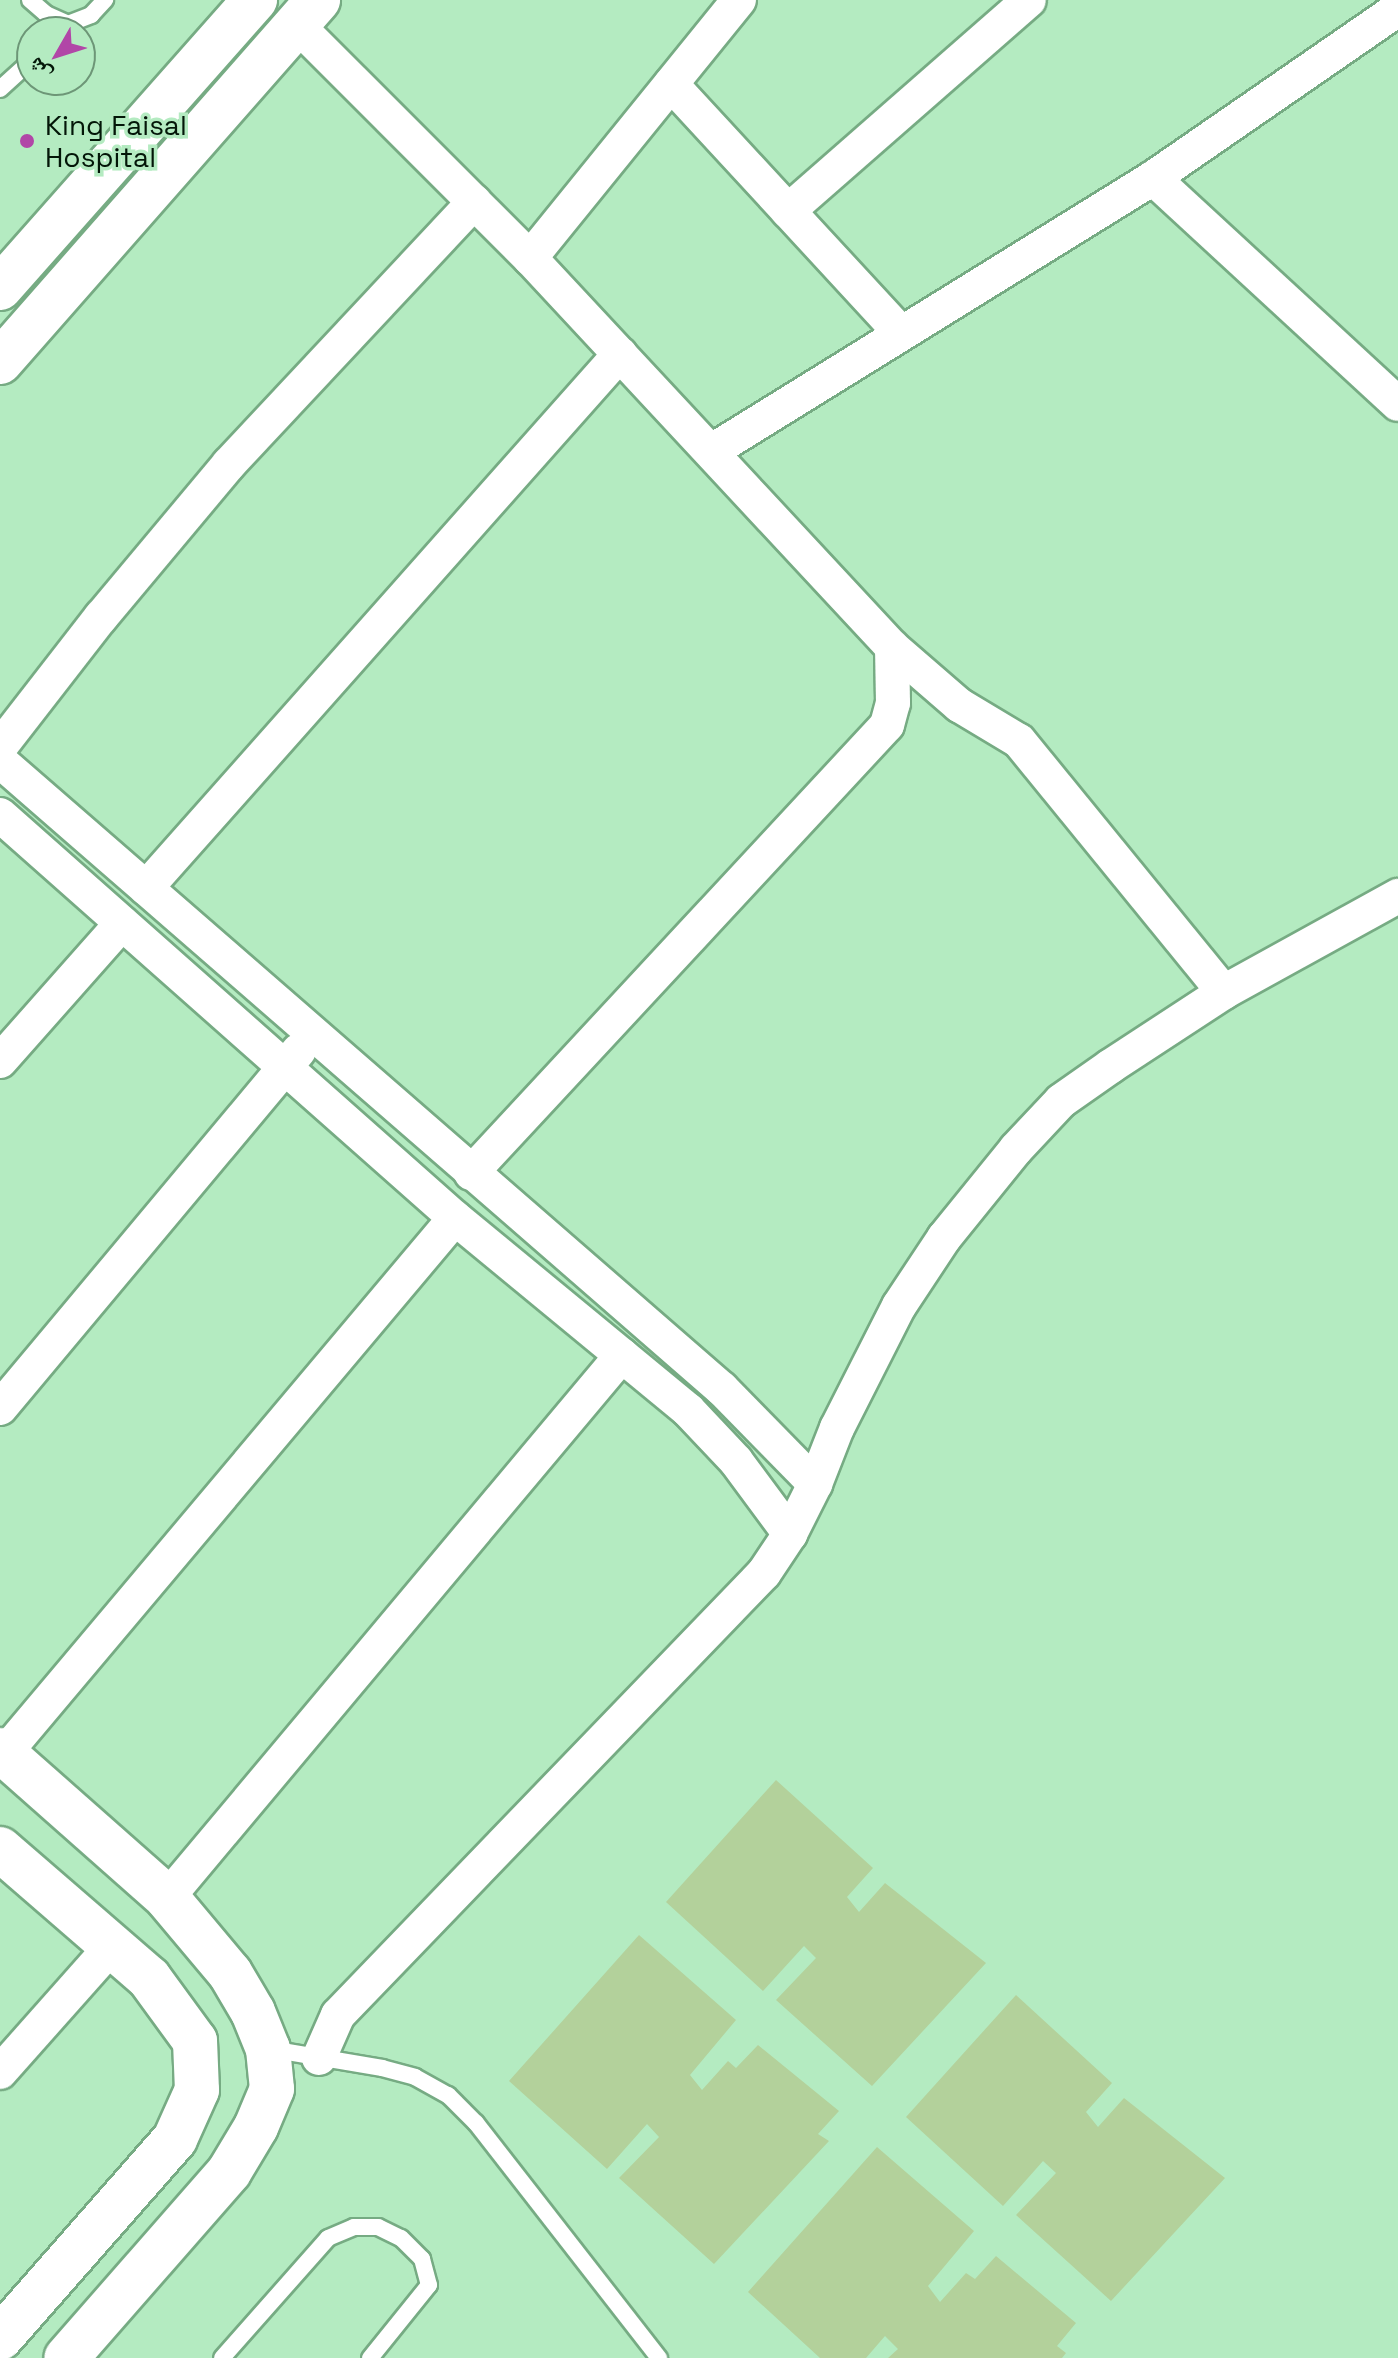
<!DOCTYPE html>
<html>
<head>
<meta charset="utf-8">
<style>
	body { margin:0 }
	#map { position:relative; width:1398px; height:2358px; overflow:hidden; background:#b4ebc1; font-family:"Space Grotesk","Noto Naskh Arabic",sans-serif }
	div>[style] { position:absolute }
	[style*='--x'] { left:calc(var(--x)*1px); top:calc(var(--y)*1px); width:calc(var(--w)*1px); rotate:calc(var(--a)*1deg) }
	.building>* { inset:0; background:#b3d19b }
	.roads { filter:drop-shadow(2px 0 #76ab83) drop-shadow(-2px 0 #76ab83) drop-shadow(0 2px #76ab83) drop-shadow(0 -2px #76ab83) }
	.lane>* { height:16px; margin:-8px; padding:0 8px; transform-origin:8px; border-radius:8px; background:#fff }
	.street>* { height:34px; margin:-17px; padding:0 17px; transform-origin:17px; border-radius:17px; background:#fff }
	.secondary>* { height:44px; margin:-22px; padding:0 22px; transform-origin:22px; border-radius:22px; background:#fff }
	.dots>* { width:22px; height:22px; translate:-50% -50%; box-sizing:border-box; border:4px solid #b4ebc1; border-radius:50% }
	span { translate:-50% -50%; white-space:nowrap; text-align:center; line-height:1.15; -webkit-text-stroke:7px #b4ebc1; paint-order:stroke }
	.poi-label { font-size:28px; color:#031608 }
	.left { translate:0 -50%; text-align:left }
	.north { position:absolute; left:16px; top:16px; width:80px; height:80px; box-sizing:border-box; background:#b4ebc1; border:2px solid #6d9677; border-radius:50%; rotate:231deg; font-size:22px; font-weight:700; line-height:32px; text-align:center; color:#031608 }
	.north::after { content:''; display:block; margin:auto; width:28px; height:36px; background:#b146a7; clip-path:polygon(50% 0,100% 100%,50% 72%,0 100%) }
</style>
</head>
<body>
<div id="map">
	<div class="building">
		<i style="clip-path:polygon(776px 1780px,873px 1868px,847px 1897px,859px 1912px,885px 1883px,986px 1963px,872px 2086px,776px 2000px,816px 1958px,804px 1946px,763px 1991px,666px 1902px)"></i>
		<i style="clip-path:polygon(639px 1935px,736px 2020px,690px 2075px,702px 2090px,728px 2061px,736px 2068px,758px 2045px,839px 2111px,818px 2134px,829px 2141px,714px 2264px,619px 2178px,659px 2137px,647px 2124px,607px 2169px,509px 2081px)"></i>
		<i style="clip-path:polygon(1016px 1995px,1112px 2083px,1086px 2112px,1098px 2127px,1124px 2098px,1225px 2178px,1111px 2301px,1016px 2215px,1056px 2173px,1043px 2161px,1003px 2206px,906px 2117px)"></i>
		<i style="clip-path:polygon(877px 2147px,974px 2231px,928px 2286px,940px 2302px,966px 2273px,975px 2279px,996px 2256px,1076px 2323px,1057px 2346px,1066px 2353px,1062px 2358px,888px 2358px,898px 2349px,885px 2336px,866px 2358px,820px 2358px,748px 2292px)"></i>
	</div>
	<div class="roads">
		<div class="lane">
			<i style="--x:30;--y:0;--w:21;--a:41"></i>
			<i style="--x:46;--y:14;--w:24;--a:24"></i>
			<i style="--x:68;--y:24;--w:25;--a:-21"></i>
			<i style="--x:91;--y:15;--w:21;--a:-47"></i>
			<i style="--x:0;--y:89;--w:43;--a:-42.2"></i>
			<i style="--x:270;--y:2049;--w:114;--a:9.6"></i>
			<i style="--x:382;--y:2068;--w:34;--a:15"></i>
			<i style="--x:415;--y:2077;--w:38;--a:29"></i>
			<i style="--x:448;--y:2095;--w:40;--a:45"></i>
			<i style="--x:476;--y:2123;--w:298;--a:52.1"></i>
			<i style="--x:222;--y:2358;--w:160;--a:-48.5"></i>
			<i style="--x:328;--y:2238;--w:28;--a:-23"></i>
			<i style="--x:354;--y:2227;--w:24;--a:0"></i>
			<i style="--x:378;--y:2227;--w:25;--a:26"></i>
			<i style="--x:401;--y:2238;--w:30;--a:45"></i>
			<i style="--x:422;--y:2259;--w:27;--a:75"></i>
			<i style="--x:429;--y:2285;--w:94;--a:128.9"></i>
		</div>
		<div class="street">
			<i style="--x:297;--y:25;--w:330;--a:45"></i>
			<i style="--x:530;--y:258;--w:531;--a:47.06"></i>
			<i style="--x:892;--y:647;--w:89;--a:40.9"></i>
			<i style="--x:959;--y:705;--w:70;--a:31"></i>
			<i style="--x:1019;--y:741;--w:324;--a:50.8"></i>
			<i style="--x:671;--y:84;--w:339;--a:47.3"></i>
			<i style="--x:1153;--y:178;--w:333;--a:42.7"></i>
			<i style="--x:788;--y:211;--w:320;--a:-41.2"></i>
			<i style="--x:530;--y:258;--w:332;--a:-51"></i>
			<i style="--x:712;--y:451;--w:519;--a:-31.76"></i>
			<i style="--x:1153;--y:178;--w:298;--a:-34.6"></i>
			<i style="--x:0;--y:747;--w:165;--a:-52.2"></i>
			<i style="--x:101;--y:617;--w:199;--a:-50.1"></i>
			<i style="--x:229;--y:464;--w:359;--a:-46.9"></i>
			<i style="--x:0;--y:761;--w:957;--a:41.02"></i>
			<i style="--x:722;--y:1389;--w:133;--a:45.6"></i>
			<i style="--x:0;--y:815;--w:608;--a:41.53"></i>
			<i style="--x:455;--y:1218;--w:302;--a:39.5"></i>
			<i style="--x:688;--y:1410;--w:70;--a:46.7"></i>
			<i style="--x:736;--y:1461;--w:91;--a:53.5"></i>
			<i style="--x:146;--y:888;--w:714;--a:-48.41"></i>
			<i style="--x:0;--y:1061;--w:184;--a:-48.5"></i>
			<i style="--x:471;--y:1173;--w:611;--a:-47.12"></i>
			<i style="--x:887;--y:725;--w:23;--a:-75"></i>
			<i style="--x:893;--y:703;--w:56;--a:-91"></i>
			<i style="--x:0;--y:1408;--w:466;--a:-50.1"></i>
			<i style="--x:4;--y:1754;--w:700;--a:-49.92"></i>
			<i style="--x:167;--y:1898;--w:708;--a:-50.04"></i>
			<i style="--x:319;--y:2058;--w:47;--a:-66.2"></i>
			<i style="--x:338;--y:2015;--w:614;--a:-46.06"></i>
			<i style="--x:764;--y:1573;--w:47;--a:-56.3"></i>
			<i style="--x:790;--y:1534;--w:56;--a:-63.4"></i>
			<i style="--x:815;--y:1484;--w:60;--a:-68.6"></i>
			<i style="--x:837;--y:1428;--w:137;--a:-63.1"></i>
			<i style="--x:899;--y:1306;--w:82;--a:-56.5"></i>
			<i style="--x:944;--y:1238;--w:114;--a:-51"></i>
			<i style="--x:1016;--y:1149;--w:66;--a:-46.8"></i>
			<i style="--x:1061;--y:1101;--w:61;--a:-35"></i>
			<i style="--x:1111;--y:1066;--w:135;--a:-33.2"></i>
			<i style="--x:1224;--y:992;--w:199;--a:-28.9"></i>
			<i style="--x:0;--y:2072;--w:169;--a:-48.4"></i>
		</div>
		<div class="secondary">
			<i style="--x:0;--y:288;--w:385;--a:-48.5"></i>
			<i style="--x:0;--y:362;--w:482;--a:-48.7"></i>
			<i style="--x:0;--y:1750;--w:223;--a:41.5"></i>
			<i style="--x:167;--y:1898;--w:98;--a:50"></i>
			<i style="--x:230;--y:1973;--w:45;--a:59.5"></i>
			<i style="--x:253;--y:2012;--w:40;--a:68"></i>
			<i style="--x:268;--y:2049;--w:40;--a:84.3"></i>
			<i style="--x:272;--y:2089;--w:41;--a:112.8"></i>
			<i style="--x:256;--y:2127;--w:52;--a:121"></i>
			<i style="--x:229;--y:2172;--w:247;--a:131.2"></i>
			<i style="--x:0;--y:1849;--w:197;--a:40.9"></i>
			<i style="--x:149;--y:1978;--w:78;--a:53.9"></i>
			<i style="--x:195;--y:2041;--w:49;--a:87.7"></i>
			<i style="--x:197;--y:2090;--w:54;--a:114.2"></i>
			<i style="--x:175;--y:2139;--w:265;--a:131.3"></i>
		</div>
	</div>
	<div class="dots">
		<i style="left:27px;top:141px;background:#b146a7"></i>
	</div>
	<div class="poi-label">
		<span class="left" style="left:45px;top:141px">King Faisal<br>Hospital</span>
	</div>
	<div class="north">ش</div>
</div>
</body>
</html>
